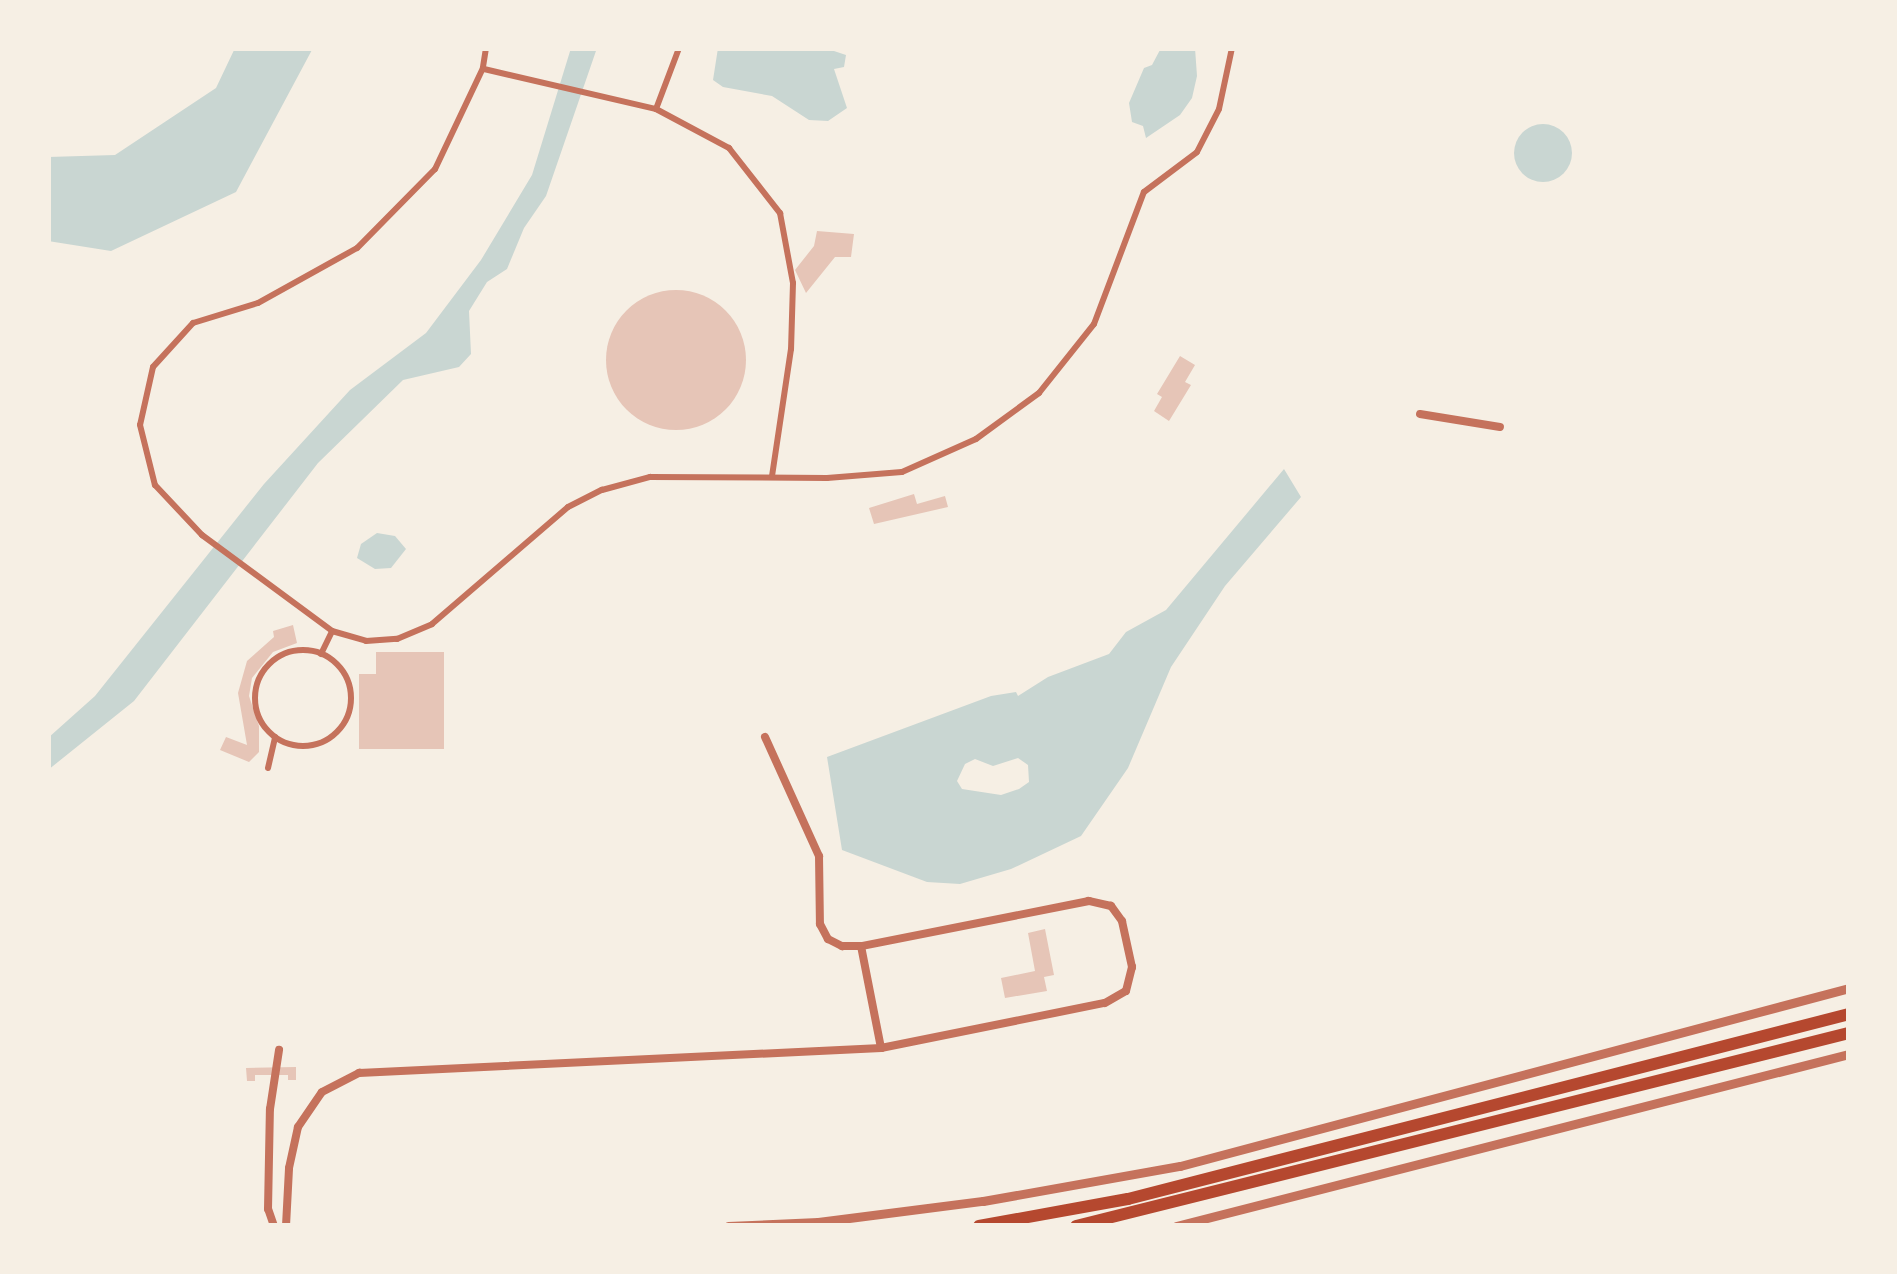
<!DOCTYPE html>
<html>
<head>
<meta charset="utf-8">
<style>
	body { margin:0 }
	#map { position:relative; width:1897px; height:1274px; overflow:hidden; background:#f6efe4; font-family:"Archivo Narrow",sans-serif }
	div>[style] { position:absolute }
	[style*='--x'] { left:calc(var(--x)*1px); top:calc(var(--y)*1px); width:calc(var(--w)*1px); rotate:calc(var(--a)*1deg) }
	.water>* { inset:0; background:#c9d6d2 }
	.round { border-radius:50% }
	.building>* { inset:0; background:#e6c5b7 }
	.pedestrian>* { height:6px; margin:-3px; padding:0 3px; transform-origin:3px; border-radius:3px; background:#c5725c }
	.pedestrian>.ring { margin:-3px; padding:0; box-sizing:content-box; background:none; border:6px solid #c5725c; border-radius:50% }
	.minor>* { height:8px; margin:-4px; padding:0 4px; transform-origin:4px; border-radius:4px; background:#c5725c }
	.tertiary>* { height:9px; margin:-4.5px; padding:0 4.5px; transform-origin:4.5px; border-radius:4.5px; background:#c5725c }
	.primary>* { height:12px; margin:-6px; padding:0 6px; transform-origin:6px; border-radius:6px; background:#b5482f }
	span { translate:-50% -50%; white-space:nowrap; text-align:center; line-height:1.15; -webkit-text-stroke:9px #f6efe4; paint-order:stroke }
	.frame { position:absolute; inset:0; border:51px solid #f6efe4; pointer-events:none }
</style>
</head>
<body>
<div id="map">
	<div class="water">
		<i style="clip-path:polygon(235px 48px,313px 48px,236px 192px,111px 251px,48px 241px,48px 157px,115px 155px,216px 88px)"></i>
		<i style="clip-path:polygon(571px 48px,597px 48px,546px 196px,524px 228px,507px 269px,487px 282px,469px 311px,471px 354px,459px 367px,403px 380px,318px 463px,134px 701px,48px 770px,48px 738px,95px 696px,264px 484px,350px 390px,426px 333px,481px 260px,532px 175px)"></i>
		<i style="clip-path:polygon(718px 48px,825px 48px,846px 55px,844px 67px,834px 69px,847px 108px,828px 121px,809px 120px,772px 96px,723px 87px,713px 80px)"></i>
		<i style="clip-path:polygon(1161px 48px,1195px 48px,1197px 76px,1192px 98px,1180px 115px,1146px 138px,1143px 126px,1132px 122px,1129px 103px,1144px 68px,1152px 65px)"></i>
		<i class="round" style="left:1514px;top:124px;width:58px;height:58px"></i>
		<i style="clip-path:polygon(evenodd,1284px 469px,1301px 497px,1225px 586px,1171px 667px,1128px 768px,1081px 836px,1011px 869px,960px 884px,927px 882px,842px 850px,827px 757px,991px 696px,1016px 692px,1018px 696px,1048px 677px,1109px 654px,1126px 632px,1166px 610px,1284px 469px,1018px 758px,1028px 765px,1029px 782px,1019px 789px,1001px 795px,962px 789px,957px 781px,965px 764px,975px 759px,993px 766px,1018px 758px)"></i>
		<i style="clip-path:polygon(377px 533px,395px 536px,406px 549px,391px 568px,375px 569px,357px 558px,361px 544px)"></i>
	</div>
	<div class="building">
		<i style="clip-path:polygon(817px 231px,854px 234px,851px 257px,835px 257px,806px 293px,795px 270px,814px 246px)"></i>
		<i class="round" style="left:606px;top:290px;width:140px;height:140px"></i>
		<i style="clip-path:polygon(1180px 356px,1195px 365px,1185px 382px,1191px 385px,1169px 421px,1154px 411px,1162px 397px,1157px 394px)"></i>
		<i style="clip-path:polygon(914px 494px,917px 504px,945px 496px,948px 507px,874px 524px,869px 508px)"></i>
		<i style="clip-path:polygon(293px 625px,297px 643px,273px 652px,252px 678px,249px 696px,259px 726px,259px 752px,249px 762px,220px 750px,226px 737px,247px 745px,238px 693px,247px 661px,274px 637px,273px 631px)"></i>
		<i style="clip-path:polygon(376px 652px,444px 652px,444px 749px,359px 749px,359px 674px,376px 674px)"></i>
		<i style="clip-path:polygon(1045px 929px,1054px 975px,1044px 977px,1047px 991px,1005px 998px,1001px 978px,1035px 971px,1028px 933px)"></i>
		<i style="clip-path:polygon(296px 1067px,296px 1080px,288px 1080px,288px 1075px,255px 1075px,255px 1081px,247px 1081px,246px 1068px)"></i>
	</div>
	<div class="pedestrian">
		<i style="--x:486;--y:48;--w:20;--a:99"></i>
		<i style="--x:483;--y:68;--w:112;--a:115.4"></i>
		<i style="--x:435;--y:169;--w:111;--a:134.6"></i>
		<i style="--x:357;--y:248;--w:113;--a:150.9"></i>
		<i style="--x:258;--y:303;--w:68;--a:162.9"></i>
		<i style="--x:193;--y:323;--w:59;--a:132.3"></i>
		<i style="--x:153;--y:367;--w:59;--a:102.6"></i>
		<i style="--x:140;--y:425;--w:62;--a:76"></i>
		<i style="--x:155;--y:485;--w:69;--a:46.8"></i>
		<i style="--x:202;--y:535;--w:162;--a:36.4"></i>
		<i style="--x:332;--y:631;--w:35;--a:16"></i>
		<i style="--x:366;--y:641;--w:31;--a:-4"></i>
		<i style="--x:397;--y:639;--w:38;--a:-23"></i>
		<i style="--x:432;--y:624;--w:179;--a:-40.7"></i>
		<i style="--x:568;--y:507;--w:38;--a:-27"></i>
		<i style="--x:602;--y:490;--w:50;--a:-15.2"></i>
		<i style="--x:650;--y:477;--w:177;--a:0.3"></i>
		<i style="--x:827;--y:478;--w:75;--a:-4.6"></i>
		<i style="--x:902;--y:472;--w:81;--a:-24"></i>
		<i style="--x:976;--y:439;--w:78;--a:-36.1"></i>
		<i style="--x:1039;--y:393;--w:88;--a:-51.4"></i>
		<i style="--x:1094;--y:324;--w:141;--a:-69.3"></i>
		<i style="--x:1144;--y:192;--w:66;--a:-37"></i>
		<i style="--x:1197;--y:152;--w:48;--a:-62.9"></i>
		<i style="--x:1219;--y:109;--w:62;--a:-78"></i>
		<i style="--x:484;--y:69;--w:177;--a:13.1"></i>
		<i style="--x:656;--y:109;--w:83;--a:28.1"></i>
		<i style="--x:729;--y:148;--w:83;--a:51.9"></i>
		<i style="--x:780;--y:213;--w:71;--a:79.5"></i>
		<i style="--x:793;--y:283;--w:66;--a:91.7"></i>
		<i style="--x:791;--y:349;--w:128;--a:98.5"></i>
		<i style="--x:656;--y:109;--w:65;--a:-69.3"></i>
		<i class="ring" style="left:255px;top:650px;width:90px;height:90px"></i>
		<i style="--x:321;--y:654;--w:25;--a:-64"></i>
		<i style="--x:268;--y:768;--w:32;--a:-77"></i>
	</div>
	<div class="minor">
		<i style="--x:1420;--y:414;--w:81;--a:9.2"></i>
		<i style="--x:765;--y:737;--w:131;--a:65.6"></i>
		<i style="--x:819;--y:856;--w:68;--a:89.2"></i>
		<i style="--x:820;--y:924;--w:17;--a:62"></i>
		<i style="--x:828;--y:939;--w:16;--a:27"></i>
		<i style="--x:842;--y:946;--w:19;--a:0"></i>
		<i style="--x:274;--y:1226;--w:18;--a:-109"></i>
		<i style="--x:268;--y:1209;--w:100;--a:-88.9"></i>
		<i style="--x:270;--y:1109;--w:60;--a:-81.3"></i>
		<i style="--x:286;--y:1226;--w:58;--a:-87"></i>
		<i style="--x:289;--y:1168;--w:42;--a:-77.6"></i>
		<i style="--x:298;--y:1127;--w:42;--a:-55.6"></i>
		<i style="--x:322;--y:1092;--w:42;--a:-27.2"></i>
		<i style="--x:359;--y:1073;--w:523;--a:-2.74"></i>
		<i style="--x:881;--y:1048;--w:228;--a:-11.4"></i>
		<i style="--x:1105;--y:1003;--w:24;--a:-30"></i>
		<i style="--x:1126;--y:991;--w:25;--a:-76"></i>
		<i style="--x:1132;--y:967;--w:47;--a:-102.3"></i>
		<i style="--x:1122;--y:921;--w:19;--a:-126"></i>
		<i style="--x:1111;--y:906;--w:23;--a:-167"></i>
		<i style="--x:1089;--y:901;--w:232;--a:168.8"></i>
		<i style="--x:861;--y:946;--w:104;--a:78.9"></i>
	</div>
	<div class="tertiary">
		<i style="--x:728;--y:1226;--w:90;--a:-2.5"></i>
		<i style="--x:818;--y:1222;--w:166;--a:-7.3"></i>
		<i style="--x:983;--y:1201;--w:200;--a:-10.1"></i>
		<i style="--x:1180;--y:1166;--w:692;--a:-14.9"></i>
		<i style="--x:1176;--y:1226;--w:695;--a:-14.34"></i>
	</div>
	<div class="primary">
		<i style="--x:979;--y:1226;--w:151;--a:-10.3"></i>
		<i style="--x:1128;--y:1199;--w:744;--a:-14.39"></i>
		<i style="--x:1076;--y:1226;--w:797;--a:-14.02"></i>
	</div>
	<div class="frame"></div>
</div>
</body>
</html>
